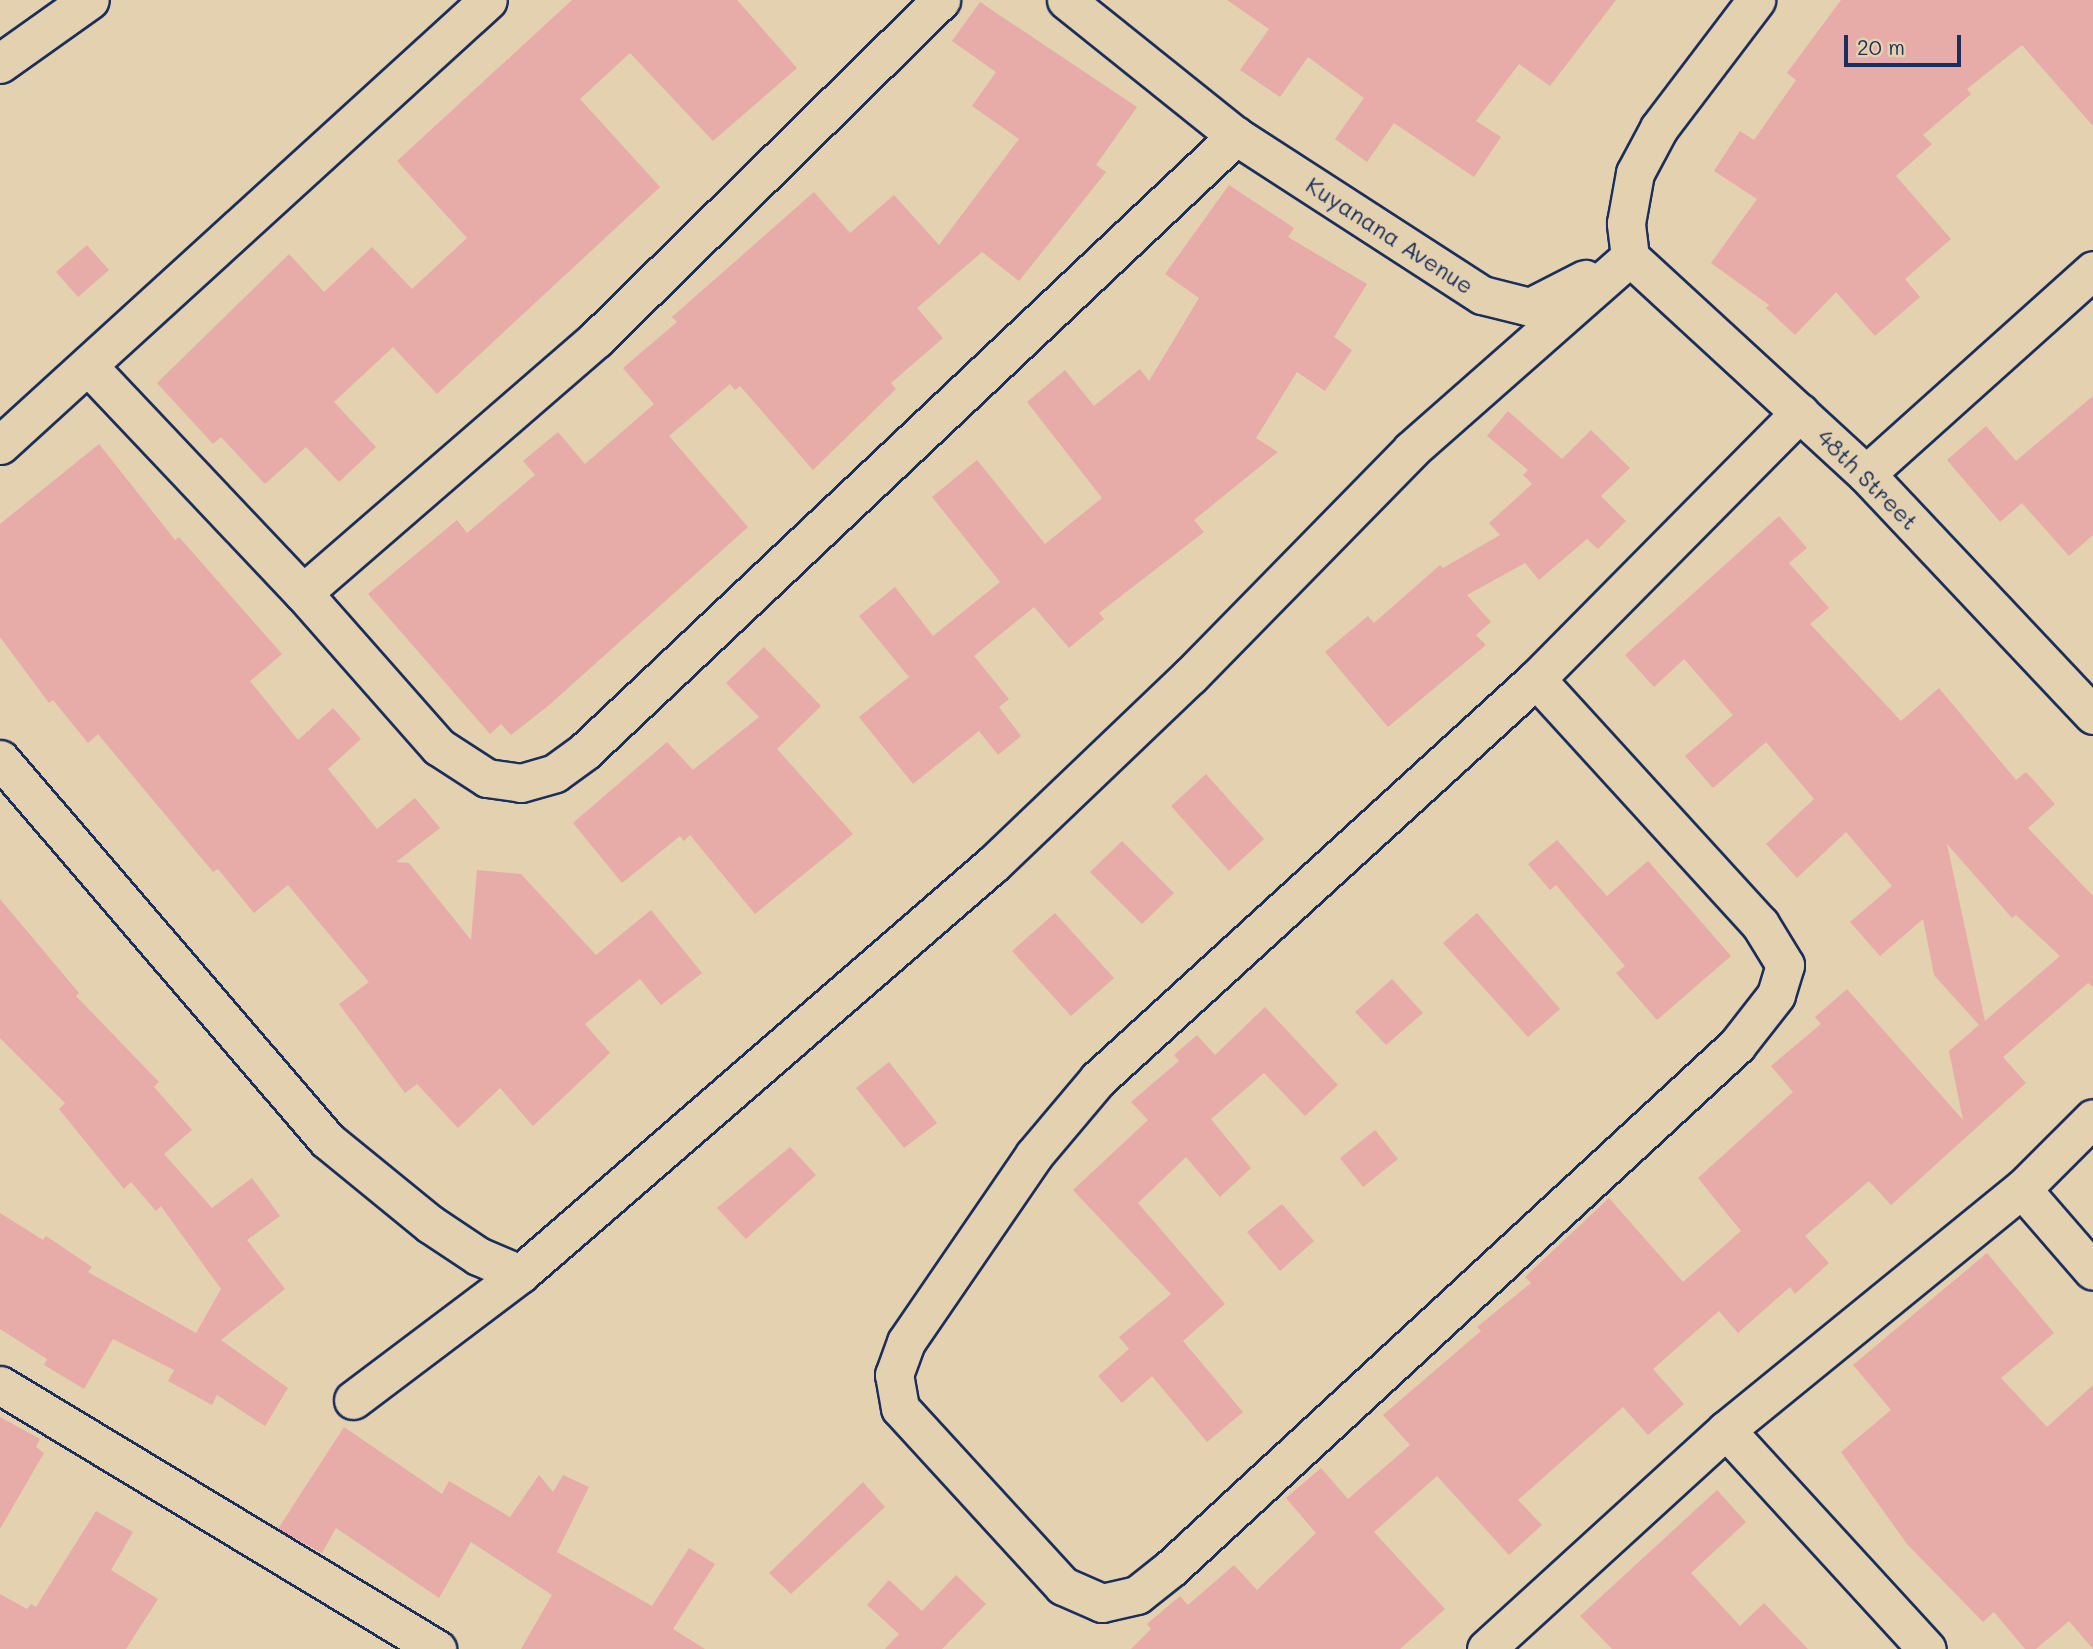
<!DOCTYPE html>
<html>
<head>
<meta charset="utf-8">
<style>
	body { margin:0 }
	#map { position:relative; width:2093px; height:1649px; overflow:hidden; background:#e3d1af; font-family:Mali,sans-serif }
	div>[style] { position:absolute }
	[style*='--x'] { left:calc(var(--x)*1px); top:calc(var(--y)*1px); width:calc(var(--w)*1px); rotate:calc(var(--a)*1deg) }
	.building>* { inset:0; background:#e7aca8 }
	.roads { filter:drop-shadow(2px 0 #1b2f5e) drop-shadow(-2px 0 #1b2f5e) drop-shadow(0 2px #1b2f5e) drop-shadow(0 -2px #1b2f5e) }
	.minor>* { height:37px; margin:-18.5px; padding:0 18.5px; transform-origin:18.5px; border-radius:18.5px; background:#e3d1af }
	.secondary>* { height:38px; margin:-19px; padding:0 19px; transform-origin:19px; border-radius:19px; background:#e3d1af }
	span { translate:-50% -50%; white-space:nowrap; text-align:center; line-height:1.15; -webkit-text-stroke:5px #e3d1af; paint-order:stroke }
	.street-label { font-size:23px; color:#1b2f5e }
	.scale { position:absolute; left:1844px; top:35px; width:117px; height:32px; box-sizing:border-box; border:4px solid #1b2f5e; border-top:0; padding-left:9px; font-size:21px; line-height:24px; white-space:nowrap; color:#1b2f5e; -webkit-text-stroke:5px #e3d1af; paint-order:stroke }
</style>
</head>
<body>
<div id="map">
	<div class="building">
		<i style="clip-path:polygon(572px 0,737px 0,797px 68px,713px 141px,630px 53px,580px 99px,660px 187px,437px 394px,393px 347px,334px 402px,376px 447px,339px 482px,306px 447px,265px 484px,221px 437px,213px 444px,157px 383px,289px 254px,324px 292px,372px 247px,412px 289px,467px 238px,397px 161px)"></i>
		<i style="clip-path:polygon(1227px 0,1616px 0,1550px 86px,1519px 64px,1476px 121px,1501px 137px,1474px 177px,1394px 123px,1367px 162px,1335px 139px,1364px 98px,1308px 57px,1280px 97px,1240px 70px,1269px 29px)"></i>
		<i style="clip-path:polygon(1841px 0,2093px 0,2093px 126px,2022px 45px,1967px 89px,1971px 94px,1923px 135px,1932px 144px,1896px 176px,1951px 239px,1905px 279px,1920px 297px,1875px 336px,1836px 292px,1795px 335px,1766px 308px,1769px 305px,1711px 263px,1757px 199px,1714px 171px,1740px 131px,1754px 140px,1796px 80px,1787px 73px)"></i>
		<i style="clip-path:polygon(980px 2px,1137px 107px,1096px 165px,1106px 172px,1019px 281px,982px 252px,917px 308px,943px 338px,891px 383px,896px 389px,813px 470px,740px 386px,735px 390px,730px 384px,669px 436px,748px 527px,548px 706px,511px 735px,501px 724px,490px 734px,368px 594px,457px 520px,467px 533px,535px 475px,523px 461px,558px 432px,585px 464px,654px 404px,623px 368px,677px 322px,672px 317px,814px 192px,850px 233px,894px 195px,939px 245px,1019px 139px,972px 106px,996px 72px,952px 41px)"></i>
		<i style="clip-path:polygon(1229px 185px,1294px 228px,1288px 237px,1367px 284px,1334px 337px,1352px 350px,1325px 391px,1297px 372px,1256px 438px,1278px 452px,1194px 520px,1204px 532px,1099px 613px,1104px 619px,1069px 648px,1034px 607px,974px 656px,1009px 699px,999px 707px,1021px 736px,998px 755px,979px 731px,913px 784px,859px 717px,909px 677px,859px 616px,895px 587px,933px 636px,1000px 582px,932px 497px,977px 460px,1045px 544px,1102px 498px,1027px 402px,1065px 370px,1094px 406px,1140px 369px,1149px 381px,1199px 298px,1165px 274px)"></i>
		<i style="clip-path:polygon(87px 245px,109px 270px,78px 297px,56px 272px)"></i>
		<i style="clip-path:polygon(2093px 396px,2093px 535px,2069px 556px,2022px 503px,2000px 522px,1947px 460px,1986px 426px,2016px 461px)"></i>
		<i style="clip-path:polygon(1508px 411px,1562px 459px,1591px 430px,1630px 468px,1601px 496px,1626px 521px,1598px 549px,1587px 539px,1539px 580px,1525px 563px,1467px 595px,1491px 622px,1476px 635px,1486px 645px,1388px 727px,1325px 652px,1368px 616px,1374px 623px,1440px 565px,1443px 568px,1500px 535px,1489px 523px,1532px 484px,1523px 475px,1528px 470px,1487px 436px)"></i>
		<i style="clip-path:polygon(99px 444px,175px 540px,179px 537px,282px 654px,250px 681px,298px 740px,333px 708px,361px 739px,328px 769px,377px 829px,415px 798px,440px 828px,396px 862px,409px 863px,471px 940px,477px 870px,521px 874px,596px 955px,651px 910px,702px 973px,661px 1005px,640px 979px,585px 1024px,610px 1053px,533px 1126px,500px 1088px,458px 1128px,417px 1084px,405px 1093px,339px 1004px,369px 982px,288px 885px,254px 913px,218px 869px,213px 872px,98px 734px,88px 743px,53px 700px,49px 703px,0 637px,0 524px)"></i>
		<i style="clip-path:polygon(evenodd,1779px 516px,1807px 548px,1789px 563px,1829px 608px,1810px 624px,1901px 721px,1939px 688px,2016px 780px,2026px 772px,2055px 804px,2028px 828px,2093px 896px,2093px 987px,2088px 983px,2003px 1057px,2026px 1083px,1891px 1205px,1869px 1181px,1805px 1236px,1829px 1263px,1795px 1294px,1790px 1287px,1738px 1333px,1719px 1311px,1653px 1369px,1684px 1404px,1648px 1435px,1623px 1407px,1518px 1500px,1542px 1525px,1509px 1555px,1437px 1476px,1374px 1532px,1445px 1609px,1400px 1649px,1131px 1649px,1151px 1629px,1147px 1624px,1180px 1596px,1188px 1605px,1234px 1565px,1257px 1590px,1316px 1533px,1286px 1498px,1321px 1468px,1348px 1499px,1410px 1445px,1383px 1415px,1481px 1331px,1477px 1327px,1531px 1283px,1525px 1277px,1609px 1198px,1683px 1282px,1741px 1231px,1698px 1178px,1793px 1092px,1771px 1066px,1821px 1024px,1815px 1017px,1847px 989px,1963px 1120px,1949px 1051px,1979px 1025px,1934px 975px,1923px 919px,1880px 956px,1850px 922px,1892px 886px,1846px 832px,1797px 878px,1766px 844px,1814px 799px,1766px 742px,1713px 788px,1685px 756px,1733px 715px,1684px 659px,1654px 687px,1625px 655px,1779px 516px,1947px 844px,2012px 918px,2016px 915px,2060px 956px,1985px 1021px,1947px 844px)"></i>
		<i style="clip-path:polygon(764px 647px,821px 706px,777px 749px,853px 834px,755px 914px,690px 835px,684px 841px,680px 836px,622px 883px,573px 823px,667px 742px,693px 770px,759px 717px,726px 683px)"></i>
		<i style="clip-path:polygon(1206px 774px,1264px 839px,1229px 871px,1171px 806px)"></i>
		<i style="clip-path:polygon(1557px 840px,1607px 896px,1648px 861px,1731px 956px,1657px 1020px,1616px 973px,1625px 966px,1556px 885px,1550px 890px,1528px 864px)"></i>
		<i style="clip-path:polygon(1122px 841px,1174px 893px,1142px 924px,1090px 872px)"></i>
		<i style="clip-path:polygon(0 899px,79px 993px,76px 996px,159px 1082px,154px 1087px,192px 1130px,164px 1154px,212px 1208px,252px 1178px,280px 1216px,247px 1240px,285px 1289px,221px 1340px,288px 1388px,265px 1426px,217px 1395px,212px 1405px,168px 1381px,174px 1370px,113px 1339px,84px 1389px,44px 1365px,47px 1359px,0 1329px,0 1213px,43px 1240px,46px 1236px,92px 1267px,88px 1272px,196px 1333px,221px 1289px,161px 1206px,156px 1211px,131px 1182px,124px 1189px,59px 1109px,65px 1103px,0 1038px)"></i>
		<i style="clip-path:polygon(1055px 913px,1114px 978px,1071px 1016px,1012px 951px)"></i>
		<i style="clip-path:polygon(1477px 913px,1560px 1009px,1528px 1037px,1443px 943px)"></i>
		<i style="clip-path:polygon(1392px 979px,1423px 1013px,1386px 1045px,1355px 1012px)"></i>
		<i style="clip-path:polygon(1265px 1007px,1338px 1085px,1305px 1116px,1264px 1073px,1211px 1119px,1251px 1168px,1220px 1197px,1186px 1157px,1138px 1203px,1225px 1304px,1183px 1341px,1243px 1412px,1207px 1442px,1152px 1376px,1122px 1403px,1098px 1376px,1129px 1349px,1119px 1337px,1171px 1294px,1073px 1190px,1148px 1120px,1131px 1102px,1179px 1061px,1174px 1055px,1197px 1035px,1215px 1055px)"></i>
		<i style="clip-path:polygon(889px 1062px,937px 1123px,904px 1148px,856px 1088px)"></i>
		<i style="clip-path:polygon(1375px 1130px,1398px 1159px,1363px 1187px,1340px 1158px)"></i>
		<i style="clip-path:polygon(790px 1147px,816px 1175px,746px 1239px,717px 1208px)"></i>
		<i style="clip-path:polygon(1282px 1204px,1314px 1241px,1280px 1271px,1247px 1232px)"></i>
		<i style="clip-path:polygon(1987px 1253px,2054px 1333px,2001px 1378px,2047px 1427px,2093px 1385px,2093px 1649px,2069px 1621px,2036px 1649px,2025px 1649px,1994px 1612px,1983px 1622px,1907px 1544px,1841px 1452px,1891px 1410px,1853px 1365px)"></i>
		<i style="clip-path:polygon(0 1417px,40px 1439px,36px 1447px,44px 1453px,0 1529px)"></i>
		<i style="clip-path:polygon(344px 1427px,442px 1494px,449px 1481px,510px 1517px,539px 1475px,553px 1492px,563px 1475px,589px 1487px,557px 1552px,652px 1606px,689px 1548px,715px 1564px,673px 1629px,705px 1649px,521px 1649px,552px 1595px,471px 1542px,439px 1598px,336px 1528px,322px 1553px,278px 1529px)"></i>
		<i style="clip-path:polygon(863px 1482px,885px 1507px,791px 1594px,769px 1573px)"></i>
		<i style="clip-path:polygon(1717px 1490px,1746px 1522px,1691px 1573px,1740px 1626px,1764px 1603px,1808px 1649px,1612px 1649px,1580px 1616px)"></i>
		<i style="clip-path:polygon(96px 1511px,133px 1532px,111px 1570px,158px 1599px,126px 1649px,0 1649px,0 1594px,27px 1609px,31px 1604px,36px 1607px)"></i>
		<i style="clip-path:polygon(956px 1575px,986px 1604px,942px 1649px,885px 1649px,899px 1634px,867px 1605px,889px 1580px,922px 1611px)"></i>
	</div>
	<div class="roads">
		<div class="minor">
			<i style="--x:1066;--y:0;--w:218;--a:38.7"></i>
			<i style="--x:1236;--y:136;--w:293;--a:32.9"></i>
			<i style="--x:1482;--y:295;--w:49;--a:14"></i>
			<i style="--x:1530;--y:307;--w:62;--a:-27"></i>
			<i style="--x:1630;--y:257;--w:321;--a:42.6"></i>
			<i style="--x:1866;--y:474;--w:331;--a:46.7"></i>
			<i style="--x:1630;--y:257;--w:34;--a:-97"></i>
			<i style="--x:1626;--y:223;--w:51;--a:-79.8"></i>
			<i style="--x:1635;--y:173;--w:51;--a:-61.9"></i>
			<i style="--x:1659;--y:128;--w:161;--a:-52.8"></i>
			<i style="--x:90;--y:368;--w:310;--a:46.6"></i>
			<i style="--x:303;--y:593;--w:205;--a:48.6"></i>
			<i style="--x:439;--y:747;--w:57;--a:32.9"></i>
			<i style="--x:487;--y:778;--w:34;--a:8"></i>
			<i style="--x:521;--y:783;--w:35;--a:-16"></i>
			<i style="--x:555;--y:773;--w:37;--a:-36"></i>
			<i style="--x:585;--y:751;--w:896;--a:-43.37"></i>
			<i style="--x:0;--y:445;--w:660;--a:-42.36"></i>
			<i style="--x:1866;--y:474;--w:305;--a:-41.9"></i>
			<i style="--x:303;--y:593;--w:388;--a:-40.9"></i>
			<i style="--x:596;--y:339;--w:484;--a:-44.5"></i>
			<i style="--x:1536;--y:679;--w:332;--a:47.6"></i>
			<i style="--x:1760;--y:924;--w:48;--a:58.6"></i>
			<i style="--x:1785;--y:965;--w:31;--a:107"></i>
			<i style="--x:1776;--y:995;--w:63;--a:128"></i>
			<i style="--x:1737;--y:1045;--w:771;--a:137.26"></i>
			<i style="--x:1171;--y:1568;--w:43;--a:141.5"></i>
			<i style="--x:1137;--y:1595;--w:36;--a:167"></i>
			<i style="--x:1102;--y:1603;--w:43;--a:-156.4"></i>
			<i style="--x:1063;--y:1586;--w:241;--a:-132.5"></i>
			<i style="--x:900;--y:1408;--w:34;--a:-100"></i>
			<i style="--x:894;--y:1375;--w:35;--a:-70"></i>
			<i style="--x:906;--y:1342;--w:227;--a:-55.6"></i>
			<i style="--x:1034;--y:1155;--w:99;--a:-49.9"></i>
			<i style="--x:1098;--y:1079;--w:593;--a:-42.4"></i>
			<i style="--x:1536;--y:679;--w:375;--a:-45.3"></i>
			<i style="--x:0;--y:759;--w:502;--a:49.36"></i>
			<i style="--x:327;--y:1140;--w:133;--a:39.2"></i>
			<i style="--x:430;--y:1224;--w:58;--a:33.7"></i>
			<i style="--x:478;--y:1256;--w:46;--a:23.2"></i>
			<i style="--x:2022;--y:1189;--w:108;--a:49.1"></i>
			<i style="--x:0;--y:1385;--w:511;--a:31.14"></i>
			<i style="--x:353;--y:1400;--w:209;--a:-37"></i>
			<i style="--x:520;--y:1274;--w:626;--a:-40.92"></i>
			<i style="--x:993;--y:864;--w:272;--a:-43.7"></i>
			<i style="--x:1190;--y:676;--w:316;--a:-45.6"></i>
			<i style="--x:1411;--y:450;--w:292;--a:-41.4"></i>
			<i style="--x:1726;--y:1430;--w:297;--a:47.5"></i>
			<i style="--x:1486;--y:1649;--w:325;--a:-42.4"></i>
			<i style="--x:1726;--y:1430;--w:382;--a:-39.2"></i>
			<i style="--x:2022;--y:1189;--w:100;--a:-45"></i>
		</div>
		<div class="secondary">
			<i style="--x:0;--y:64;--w:110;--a:-35.4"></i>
		</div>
	</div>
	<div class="street-label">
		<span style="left:1390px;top:235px;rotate:33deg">Kuyanana Avenue</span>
		<span style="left:1868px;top:479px;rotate:45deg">48th Street</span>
	</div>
	<div class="scale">20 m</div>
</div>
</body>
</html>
